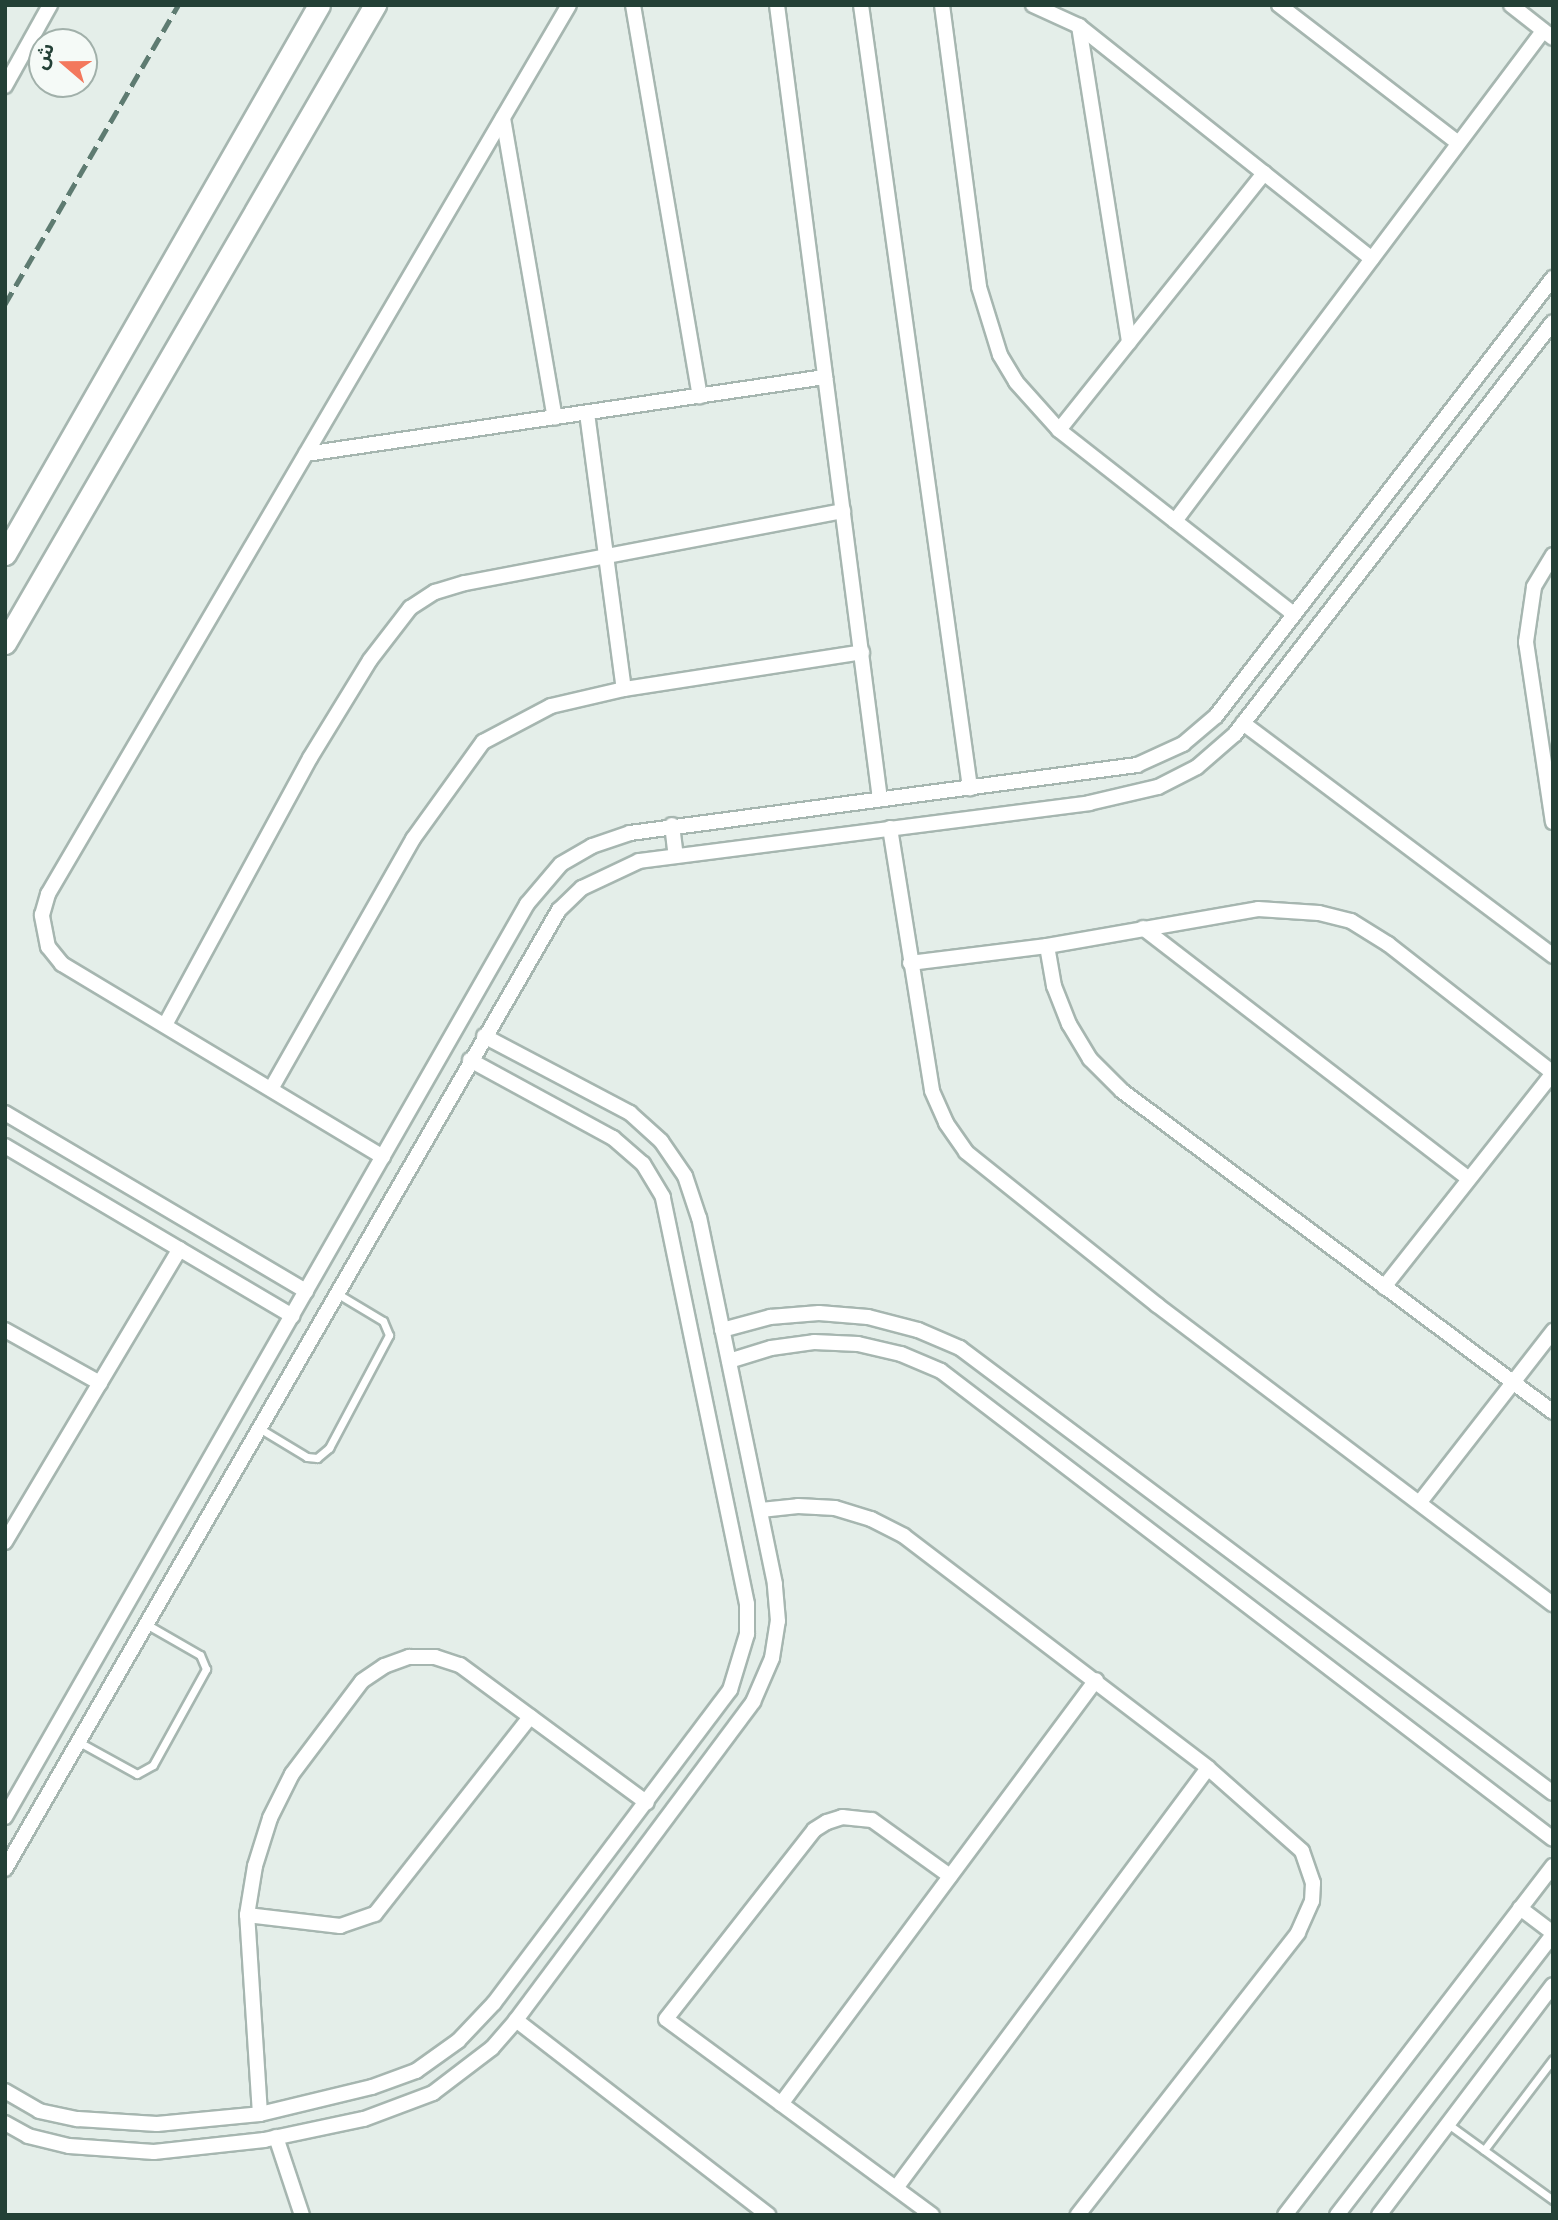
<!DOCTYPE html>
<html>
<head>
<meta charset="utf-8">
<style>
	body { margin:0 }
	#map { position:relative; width:1558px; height:2220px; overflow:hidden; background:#e4eee9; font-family:"Sofia Sans Condensed","Noto Sans Arabic",sans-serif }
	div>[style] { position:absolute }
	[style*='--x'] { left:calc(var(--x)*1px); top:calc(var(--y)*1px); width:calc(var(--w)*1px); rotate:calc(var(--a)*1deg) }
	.roads { filter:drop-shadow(2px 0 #a6b6b0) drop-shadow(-2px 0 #a6b6b0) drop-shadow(0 2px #a6b6b0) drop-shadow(0 -2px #a6b6b0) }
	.lane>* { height:7px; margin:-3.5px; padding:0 3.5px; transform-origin:3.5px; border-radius:3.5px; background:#fff }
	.street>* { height:14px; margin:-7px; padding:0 7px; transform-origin:7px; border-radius:7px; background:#fff }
	.secondary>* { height:21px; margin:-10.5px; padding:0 10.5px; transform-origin:10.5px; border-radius:10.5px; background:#fff }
	.rail>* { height:5px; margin-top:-2.5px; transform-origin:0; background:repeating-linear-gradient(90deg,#5e7b71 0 14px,transparent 0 21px) }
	span { translate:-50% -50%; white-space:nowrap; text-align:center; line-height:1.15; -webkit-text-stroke:5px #f5faf7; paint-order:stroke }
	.frame { position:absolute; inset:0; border:7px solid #234036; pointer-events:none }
	.north { position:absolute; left:28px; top:28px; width:70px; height:70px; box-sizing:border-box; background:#f5faf7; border:2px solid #a1b0aa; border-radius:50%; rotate:290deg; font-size:19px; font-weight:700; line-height:28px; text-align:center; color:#234036 }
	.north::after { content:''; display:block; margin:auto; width:24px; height:32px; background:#f3785d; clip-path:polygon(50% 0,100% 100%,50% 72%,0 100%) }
</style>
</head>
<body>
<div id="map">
	<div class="roads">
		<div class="lane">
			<i style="--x:259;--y:1428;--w:56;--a:31.1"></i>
			<i style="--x:307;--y:1457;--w:10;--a:6"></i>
			<i style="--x:317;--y:1458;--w:16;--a:-40"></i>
			<i style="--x:329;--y:1448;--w:128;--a:-62"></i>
			<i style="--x:389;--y:1335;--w:15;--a:-113"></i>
			<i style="--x:383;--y:1321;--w:52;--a:-149"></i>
			<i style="--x:79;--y:1742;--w:66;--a:28.9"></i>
			<i style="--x:137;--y:1774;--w:18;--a:-29"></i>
			<i style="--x:153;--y:1765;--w:110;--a:-61.1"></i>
			<i style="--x:206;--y:1669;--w:15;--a:-113"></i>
			<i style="--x:200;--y:1655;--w:62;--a:-150.1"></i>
			<i style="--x:1448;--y:2124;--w:130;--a:35.9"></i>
			<i style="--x:1484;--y:2150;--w:114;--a:-52.8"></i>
		</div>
		<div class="street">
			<i style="--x:633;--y:5;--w:397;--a:80.3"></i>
			<i style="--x:777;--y:5;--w:801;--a:82.61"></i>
			<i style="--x:861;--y:5;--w:791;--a:82.07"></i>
			<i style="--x:942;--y:5;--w:284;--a:82.5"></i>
			<i style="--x:979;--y:287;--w:71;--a:72.8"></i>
			<i style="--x:1000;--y:355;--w:31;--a:59"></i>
			<i style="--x:1016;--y:382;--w:64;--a:48.1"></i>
			<i style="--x:1059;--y:430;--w:298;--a:38.1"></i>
			<i style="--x:1033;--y:5;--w:51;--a:24.5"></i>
			<i style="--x:1079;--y:26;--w:374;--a:38.5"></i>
			<i style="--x:1279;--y:5;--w:226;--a:37.6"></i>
			<i style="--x:1511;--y:5;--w:53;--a:38.2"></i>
			<i style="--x:1079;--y:26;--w:320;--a:81"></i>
			<i style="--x:5;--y:86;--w:93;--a:-60.9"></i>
			<i style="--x:503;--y:118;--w:304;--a:80.2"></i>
			<i style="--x:587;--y:413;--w:278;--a:82.4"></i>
			<i style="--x:1059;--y:430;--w:329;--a:-51.4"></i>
			<i style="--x:306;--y:454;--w:525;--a:-8.44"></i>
			<i style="--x:1175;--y:521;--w:613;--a:-53.09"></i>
			<i style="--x:1553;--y:555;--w:37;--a:121"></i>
			<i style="--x:1534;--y:587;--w:56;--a:98.3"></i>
			<i style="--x:1526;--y:642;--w:182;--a:81.5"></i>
			<i style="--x:1243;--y:723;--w:388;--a:36.9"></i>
			<i style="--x:672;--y:825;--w:31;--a:83"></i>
			<i style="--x:890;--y:828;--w:266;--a:80.9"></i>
			<i style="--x:932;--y:1091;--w:35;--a:66"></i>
			<i style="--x:946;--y:1123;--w:35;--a:55"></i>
			<i style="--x:966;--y:1152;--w:245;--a:38.7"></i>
			<i style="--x:1157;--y:1305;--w:496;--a:37.1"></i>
			<i style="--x:1143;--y:928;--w:411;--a:37.6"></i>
			<i style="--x:1047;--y:946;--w:41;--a:80.1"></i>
			<i style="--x:1054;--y:986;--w:41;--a:68.5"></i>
			<i style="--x:1069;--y:1024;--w:41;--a:59"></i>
			<i style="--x:1090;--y:1059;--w:45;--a:45"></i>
			<i style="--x:1122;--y:1091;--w:537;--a:36.68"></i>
			<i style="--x:910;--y:963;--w:138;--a:-7.1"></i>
			<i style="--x:1047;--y:946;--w:214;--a:-9.9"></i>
			<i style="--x:1258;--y:909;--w:61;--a:3.8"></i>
			<i style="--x:1319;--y:913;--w:33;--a:14"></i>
			<i style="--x:1351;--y:921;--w:44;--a:31.9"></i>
			<i style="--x:1388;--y:944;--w:209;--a:38"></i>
			<i style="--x:165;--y:1025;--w:304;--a:-61.5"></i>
			<i style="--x:310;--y:758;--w:115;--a:-58.5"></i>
			<i style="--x:370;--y:660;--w:66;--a:-52.4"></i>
			<i style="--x:410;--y:608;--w:30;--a:-33"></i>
			<i style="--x:435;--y:592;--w:31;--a:-17"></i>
			<i style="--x:465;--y:583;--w:385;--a:-10.8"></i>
			<i style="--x:271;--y:1089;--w:288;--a:-60.4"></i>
			<i style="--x:413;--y:839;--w:120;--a:-54.2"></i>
			<i style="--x:483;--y:742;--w:77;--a:-27.9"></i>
			<i style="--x:551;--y:706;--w:75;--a:-13.1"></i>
			<i style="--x:624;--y:689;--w:241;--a:-8.8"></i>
			<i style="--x:5;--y:1113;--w:350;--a:30.6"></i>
			<i style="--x:5;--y:1146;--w:334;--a:30.6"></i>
			<i style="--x:383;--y:1157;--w:375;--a:-149"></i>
			<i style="--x:62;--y:964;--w:22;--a:-129"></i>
			<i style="--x:48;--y:947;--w:33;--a:-101"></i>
			<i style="--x:42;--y:915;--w:22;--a:-74"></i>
			<i style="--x:48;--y:894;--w:1030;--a:-59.63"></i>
			<i style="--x:1384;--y:1287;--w:273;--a:-51.7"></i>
			<i style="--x:5;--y:1330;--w:109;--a:29.2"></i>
			<i style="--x:722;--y:1330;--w:50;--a:-15.2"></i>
			<i style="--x:770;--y:1317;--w:49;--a:-4.7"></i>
			<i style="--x:819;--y:1313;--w:49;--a:4.7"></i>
			<i style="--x:868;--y:1317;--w:52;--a:14.6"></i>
			<i style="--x:918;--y:1330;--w:46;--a:23.2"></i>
			<i style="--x:960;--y:1348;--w:741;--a:36.89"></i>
			<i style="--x:729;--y:1361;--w:44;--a:-17.2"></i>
			<i style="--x:771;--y:1348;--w:43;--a:-7.9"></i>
			<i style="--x:814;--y:1342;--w:44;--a:2.6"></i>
			<i style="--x:858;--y:1344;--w:44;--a:13.1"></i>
			<i style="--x:901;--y:1354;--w:43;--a:23"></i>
			<i style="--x:941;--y:1371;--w:770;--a:37.41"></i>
			<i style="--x:1420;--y:1502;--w:217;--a:-52.1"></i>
			<i style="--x:761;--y:1510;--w:37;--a:-6"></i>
			<i style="--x:798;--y:1506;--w:37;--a:3"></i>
			<i style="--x:835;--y:1508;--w:38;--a:17"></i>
			<i style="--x:871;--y:1519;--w:37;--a:27"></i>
			<i style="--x:904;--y:1536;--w:382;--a:37.3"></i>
			<i style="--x:1208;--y:1768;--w:125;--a:41.4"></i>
			<i style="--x:1302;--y:1851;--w:34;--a:71"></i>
			<i style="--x:1313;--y:1883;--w:18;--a:93"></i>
			<i style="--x:1312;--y:1901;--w:35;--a:114"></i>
			<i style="--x:1298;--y:1933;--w:358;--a:128"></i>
			<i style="--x:5;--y:1542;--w:341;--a:-59.2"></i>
			<i style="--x:5;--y:1817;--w:1052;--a:-60.24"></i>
			<i style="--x:527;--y:904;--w:52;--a:-49.6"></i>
			<i style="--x:561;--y:864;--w:36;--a:-30"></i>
			<i style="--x:592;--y:846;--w:40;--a:-18.9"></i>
			<i style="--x:630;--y:833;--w:512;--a:-7.64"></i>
			<i style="--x:1137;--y:765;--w:51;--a:-24.5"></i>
			<i style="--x:1183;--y:744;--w:43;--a:-40.3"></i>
			<i style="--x:1216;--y:716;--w:553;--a:-52.43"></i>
			<i style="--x:5;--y:1869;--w:1108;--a:-59.99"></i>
			<i style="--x:559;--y:910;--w:32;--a:-44"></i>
			<i style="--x:582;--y:888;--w:63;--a:-25.3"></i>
			<i style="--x:639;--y:861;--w:454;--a:-7.3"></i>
			<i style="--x:1089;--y:803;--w:71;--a:-13.1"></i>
			<i style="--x:1158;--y:787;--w:44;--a:-27.1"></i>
			<i style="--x:1197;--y:767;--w:50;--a:-41"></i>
			<i style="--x:1235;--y:734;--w:520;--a:-52.34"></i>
			<i style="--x:1520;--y:1908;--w:41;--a:37.1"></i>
			<i style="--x:247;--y:1915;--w:94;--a:6.7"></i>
			<i style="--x:340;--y:1926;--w:37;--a:-19"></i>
			<i style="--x:375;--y:1914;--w:251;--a:-51.8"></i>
			<i style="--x:516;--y:2020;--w:319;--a:37.7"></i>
			<i style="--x:5;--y:2091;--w:39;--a:30"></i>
			<i style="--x:39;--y:2111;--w:40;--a:12"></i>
			<i style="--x:78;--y:2119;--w:79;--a:3.6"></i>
			<i style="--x:157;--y:2124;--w:103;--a:-5.5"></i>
			<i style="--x:260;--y:2114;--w:115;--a:-13.6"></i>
			<i style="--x:372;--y:2087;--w:47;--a:-20"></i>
			<i style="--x:416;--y:2071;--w:52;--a:-35.5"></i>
			<i style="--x:458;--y:2041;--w:52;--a:-46.5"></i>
			<i style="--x:494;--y:2003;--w:392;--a:-53"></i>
			<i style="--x:730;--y:1690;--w:59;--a:-73.1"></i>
			<i style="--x:747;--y:1634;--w:30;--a:-90"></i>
			<i style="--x:747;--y:1604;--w:416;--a:-101.7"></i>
			<i style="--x:663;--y:1197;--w:39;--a:-121"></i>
			<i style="--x:643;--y:1164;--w:40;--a:-139"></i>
			<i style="--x:613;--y:1138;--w:163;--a:-151.4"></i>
			<i style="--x:781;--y:2104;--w:528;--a:-53.39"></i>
			<i style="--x:260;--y:2114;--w:199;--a:-93.7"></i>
			<i style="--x:247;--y:1915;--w:50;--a:-80.7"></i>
			<i style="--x:255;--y:1866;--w:50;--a:-72.6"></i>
			<i style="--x:270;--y:1818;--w:49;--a:-63.4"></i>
			<i style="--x:292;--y:1774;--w:116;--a:-53"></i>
			<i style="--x:362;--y:1681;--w:27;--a:-34"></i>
			<i style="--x:384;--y:1666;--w:27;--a:-20"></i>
			<i style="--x:409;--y:1657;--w:26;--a:0"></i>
			<i style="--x:435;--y:1657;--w:26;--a:18"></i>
			<i style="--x:460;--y:1665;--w:232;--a:36.4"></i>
			<i style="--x:5;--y:2123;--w:26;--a:29"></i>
			<i style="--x:28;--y:2136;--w:42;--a:13.7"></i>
			<i style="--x:69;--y:2146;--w:85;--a:4"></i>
			<i style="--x:154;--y:2152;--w:111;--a:-6.2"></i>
			<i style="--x:264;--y:2140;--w:102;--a:-11.9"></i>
			<i style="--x:364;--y:2119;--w:74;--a:-20.6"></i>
			<i style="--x:433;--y:2093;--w:74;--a:-37.3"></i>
			<i style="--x:492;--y:2048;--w:37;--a:-49"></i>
			<i style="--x:516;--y:2020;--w:397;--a:-53.3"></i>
			<i style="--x:753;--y:1702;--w:48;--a:-66.6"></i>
			<i style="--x:772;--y:1658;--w:37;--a:-81"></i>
			<i style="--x:778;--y:1621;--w:37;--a:-95"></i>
			<i style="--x:775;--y:1584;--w:374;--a:-101.7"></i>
			<i style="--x:699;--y:1218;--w:44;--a:-108.4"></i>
			<i style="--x:685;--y:1176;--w:42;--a:-124.4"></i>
			<i style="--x:661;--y:1141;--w:42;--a:-137.9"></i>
			<i style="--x:630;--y:1113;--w:165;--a:-152.2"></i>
			<i style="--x:276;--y:2137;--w:82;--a:71.6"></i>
			<i style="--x:896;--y:2188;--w:523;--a:-53.39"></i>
			<i style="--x:932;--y:2215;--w:330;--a:-143.6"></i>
			<i style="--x:666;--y:2019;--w:240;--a:-51.9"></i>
			<i style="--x:814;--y:1830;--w:15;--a:-32"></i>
			<i style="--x:827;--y:1822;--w:16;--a:-18"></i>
			<i style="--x:842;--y:1817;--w:30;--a:6"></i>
			<i style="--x:872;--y:1820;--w:96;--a:35.7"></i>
			<i style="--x:1285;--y:2215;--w:440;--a:-52.5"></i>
			<i style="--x:1337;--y:2215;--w:354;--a:-52.4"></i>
			<i style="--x:1379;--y:2215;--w:288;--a:-52.9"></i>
		</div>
		<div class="secondary">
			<i style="--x:5;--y:554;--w:632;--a:-60.23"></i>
			<i style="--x:5;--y:643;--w:738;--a:-59.89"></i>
		</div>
	</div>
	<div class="rail">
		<i style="--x:5;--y:304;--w:345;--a:-59.9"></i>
	</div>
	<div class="frame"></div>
	<div class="north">ش</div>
</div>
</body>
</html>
